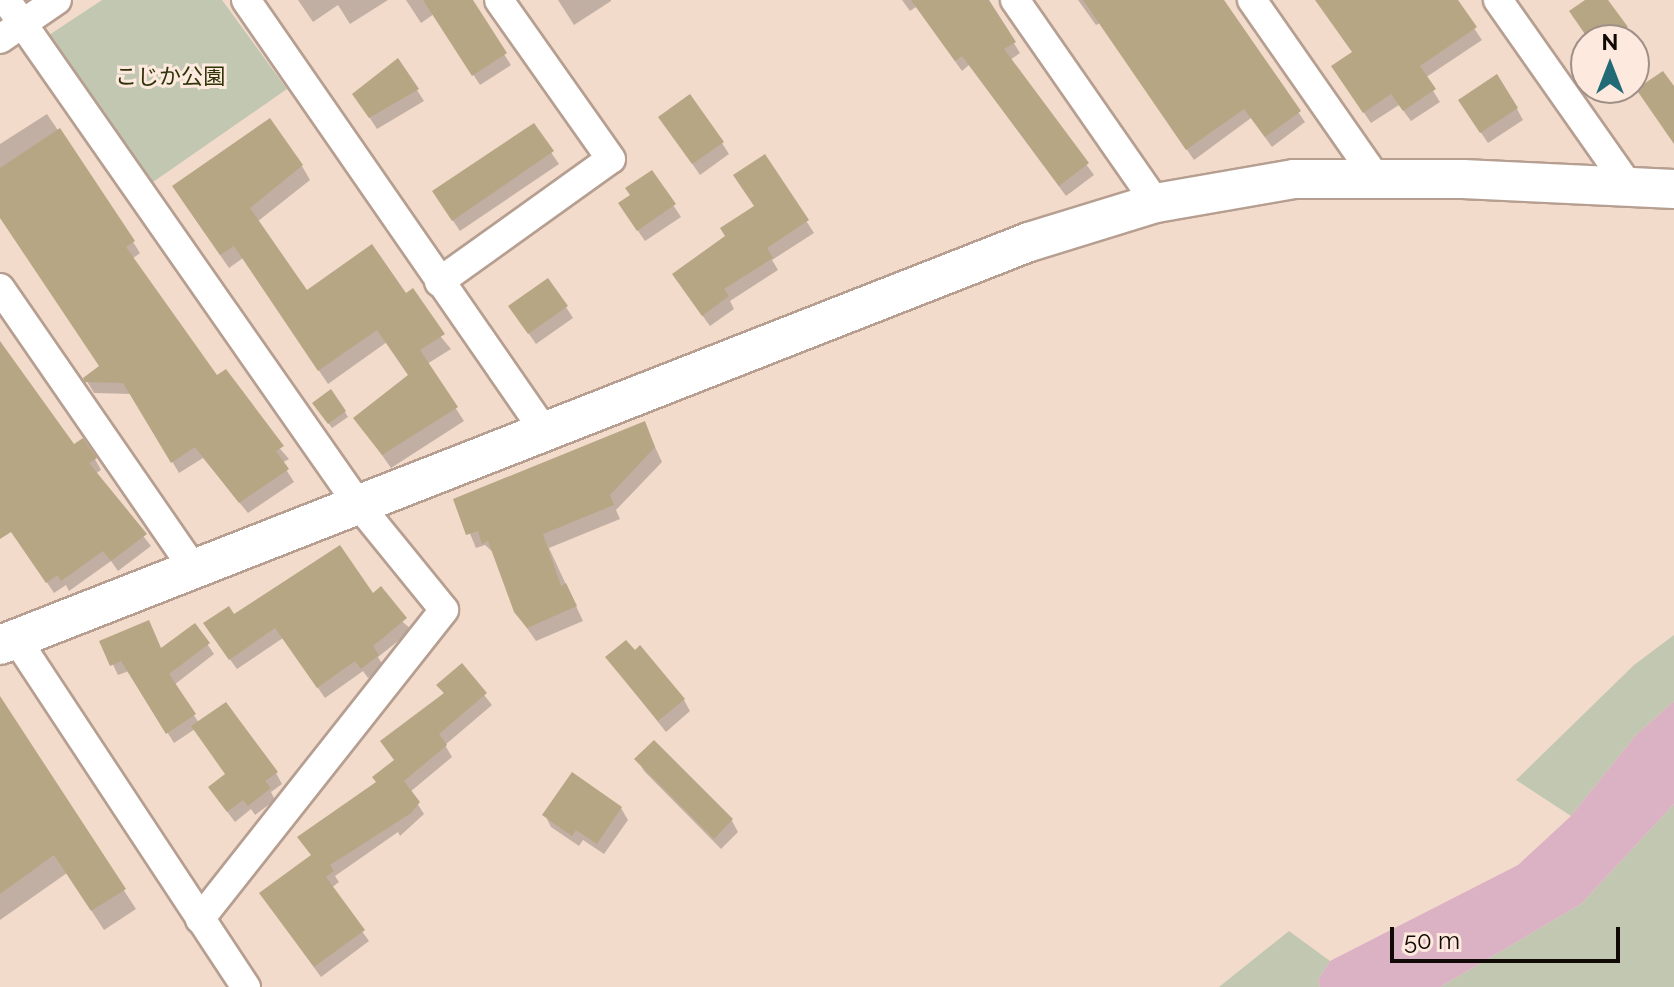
<!DOCTYPE html>
<html>
<head>
<meta charset="utf-8">
<style>
	body { margin:0 }
	#map { position:relative; width:1674px; height:987px; overflow:hidden; background:#f3dbcc; font-family:Raleway,"Noto Sans JP",sans-serif }
	div>[style] { position:absolute }
	[style*='--x'] { left:calc(var(--x)*1px); top:calc(var(--y)*1px); width:calc(var(--w)*1px); rotate:calc(var(--a)*1deg) }
	.green>* { inset:0; background:#c2c7b1 }
	.water>* { inset:0; background:#dab2c3 }
	.shadow>* { inset:0; background:#0003 }
	.building>* { inset:0; background:#b6a684 }
	.roads { filter:drop-shadow(2px 0 #b69f91) drop-shadow(-2px 0 #b69f91) drop-shadow(0 2px #b69f91) drop-shadow(0 -2px #b69f91) }
	.street>* { height:28px; margin:-14px; padding:0 14px; transform-origin:14px; border-radius:14px; background:#fff }
	.secondary>* { height:38px; margin:-19px; padding:0 19px; transform-origin:19px; border-radius:19px; background:#fff }
	span { translate:-50% -50%; white-space:nowrap; text-align:center; line-height:1.15; -webkit-text-stroke:6px #fde9dd; paint-order:stroke }
	.park-label { font-size:22px; color:#2f3408 }
	.north { position:absolute; left:1570px; top:24px; width:80px; height:80px; box-sizing:border-box; background:#fde9dd; border:2px solid #9f8f87; border-radius:50%; rotate:0deg; font-size:22px; font-weight:700; line-height:32px; text-align:center; color:#110905 }
	.north::after { content:''; display:block; margin:auto; width:28px; height:36px; background:#216a76; clip-path:polygon(50% 0,100% 100%,50% 72%,0 100%) }
	.scale { position:absolute; left:1390px; top:927px; width:230px; height:36px; box-sizing:border-box; border:4px solid #110905; border-top:0; padding-left:10px; font-size:24px; line-height:28px; white-space:nowrap; color:#110905; -webkit-text-stroke:6px #fde9dd; paint-order:stroke }
</style>
</head>
<body>
<div id="map">
	<div class="green">
		<i style="clip-path:polygon(102px 0,222px 0,287px 89px,153px 182px,46px 37px)"></i>
		<i style="clip-path:polygon(1674px 635px,1674px 701px,1636px 735px,1571px 816px,1516px 780px,1634px 665px)"></i>
		<i style="clip-path:polygon(1674px 804px,1674px 987px,1440px 987px,1581px 904px)"></i>
		<i style="clip-path:polygon(1289px 931px,1330px 961px,1318px 980px,1320px 987px,1219px 987px)"></i>
	</div>
	<div class="water">
		<i style="clip-path:polygon(1674px 701px,1674px 804px,1581px 904px,1440px 987px,1320px 987px,1318px 980px,1330px 961px,1518px 865px,1571px 816px,1636px 735px)"></i>
	</div>
	<div class="shadow">
		<i style="clip-path:polygon(298px 0,388px 0,350px 24px,338px 5px,313px 22px)"></i>
		<i style="clip-path:polygon(406px 0,469px 0,511px 65px,480px 85px,434px 14px,421px 23px)"></i>
		<i style="clip-path:polygon(558px 0,611px 0,611px 1px,574px 25px)"></i>
		<i style="clip-path:polygon(902px 0,987px 0,1020px 53px,1010px 60px,1094px 175px,1066px 196px,969px 65px,962px 71px,916px 7px,910px 11px)"></i>
		<i style="clip-path:polygon(1078px 0,1221px 0,1305px 122px,1272px 147px,1251px 118px,1194px 160px,1100px 23px,1096px 25px)"></i>
		<i style="clip-path:polygon(1316px 0,1455px 0,1482px 40px,1425px 78px,1440px 102px,1411px 121px,1399px 105px,1371px 123px,1340px 78px,1354px 53px)"></i>
		<i style="clip-path:polygon(1588px 0,1606px 0,1633px 40px,1590px 40px)"></i>
		<i style="clip-path:polygon(417px 90px,424px 101px,377px 129px,362px 106px)"></i>
		<i style="clip-path:polygon(1517px 109px,1523px 120px,1488px 143px,1467px 112px)"></i>
		<i style="clip-path:polygon(47px 114px,133px 242px,140px 253px,132px 259px,217px 377px,289px 459px,282px 463px,294px 482px,248px 513px,203px 458px,179px 473px,132px 394px,94px 393px,85px 378px,101px 367px,0 217px,0 144px)"></i>
		<i style="clip-path:polygon(533px 126px,559px 164px,460px 231px,441px 203px)"></i>
		<i style="clip-path:polygon(668px 129px,722px 143px,729px 154px,700px 175px)"></i>
		<i style="clip-path:polygon(764px 156px,814px 233px,772px 260px,778px 270px,730px 301px,734px 309px,710px 326px,681px 286px,756px 208px)"></i>
		<i style="clip-path:polygon(302px 166px,310px 180px,257px 222px,307px 292px,406px 295px,451px 349px,427px 364px,464px 421px,391px 468px,356px 418px,409px 376px,387px 342px,328px 384px,243px 258px,229px 268px,182px 200px)"></i>
		<i style="clip-path:polygon(652px 173px,681px 217px,645px 241px,627px 215px,632px 196px)"></i>
		<i style="clip-path:polygon(566px 307px,573px 318px,536px 344px,518px 318px)"></i>
		<i style="clip-path:polygon(0 342px,73px 447px,95px 459px,101px 470px,95px 474px,151px 546px,118px 571px,111px 561px,69px 591px,66px 585px,54px 593px,0 512px)"></i>
		<i style="clip-path:polygon(318px 409px,345px 412px,348px 417px,332px 428px)"></i>
		<i style="clip-path:polygon(644px 423px,662px 462px,616px 510px,620px 519px,549px 548px,583px 621px,536px 641px,515px 611px,496px 555px,485px 545px,476px 548px,456px 500px)"></i>
		<i style="clip-path:polygon(373px 596px,412px 630px,378px 657px,384px 667px,368px 678px,363px 671px,325px 698px,283px 638px,237px 669px,212px 635px,234px 616px)"></i>
		<i style="clip-path:polygon(195px 626px,214px 654px,174px 685px,199px 723px,276px 773px,282px 784px,271px 792px,275px 800px,255px 815px,251px 809px,235px 822px,217px 798px,232px 781px,195px 729px,174px 743px,129px 671px,118px 675px,102px 642px,161px 650px)"></i>
		<i style="clip-path:polygon(607px 658px,684px 700px,690px 711px,666px 732px)"></i>
		<i style="clip-path:polygon(461px 666px,492px 705px,445px 745px,452px 757px,410px 792px,424px 814px,400px 836px,398px 832px,335px 876px,339px 882px,331px 888px,369px 941px,321px 977px,268px 904px,378px 783px,445px 695px,439px 685px)"></i>
		<i style="clip-path:polygon(0 701px,136px 909px,104px 930px,67px 873px,0 920px)"></i>
		<i style="clip-path:polygon(654px 743px,732px 821px,738px 832px,721px 849px,644px 771px,637px 759px)"></i>
		<i style="clip-path:polygon(621px 808px,628px 820px,604px 854px,583px 840px,579px 846px,551px 827px,545px 815px)"></i>
	</div>
	<div class="building">
		<i style="clip-path:polygon(423px 0,473px 0,507px 53px,472px 76px)"></i>
		<i style="clip-path:polygon(911px 0,989px 0,1016px 42px,1004px 49px,1089px 163px,1059px 186px,962px 56px,955px 61px)"></i>
		<i style="clip-path:polygon(1083px 0,1224px 0,1301px 111px,1265px 137px,1244px 109px,1186px 150px)"></i>
		<i style="clip-path:polygon(1315px 0,1458px 0,1477px 27px,1420px 66px,1436px 89px,1403px 111px,1391px 94px,1363px 113px,1331px 66px,1352px 52px)"></i>
		<i style="clip-path:polygon(1585px 0,1608px 0,1628px 27px,1610px 40px,1589px 40px,1569px 11px)"></i>
		<i style="clip-path:polygon(398px 58px,419px 89px,369px 118px,352px 94px)"></i>
		<i style="clip-path:polygon(1663px 71px,1674px 86px,1674px 144px,1636px 89px)"></i>
		<i style="clip-path:polygon(1497px 74px,1518px 108px,1480px 133px,1458px 100px)"></i>
		<i style="clip-path:polygon(690px 94px,724px 142px,692px 164px,658px 117px)"></i>
		<i style="clip-path:polygon(270px 118px,303px 165px,250px 208px,307px 290px,372px 244px,406px 293px,413px 288px,445px 334px,420px 350px,458px 407px,382px 455px,353px 418px,408px 375px,377px 330px,318px 371px,234px 246px,220px 255px,172px 186px)"></i>
		<i style="clip-path:polygon(534px 123px,554px 151px,452px 221px,432px 191px)"></i>
		<i style="clip-path:polygon(60px 128px,135px 241px,126px 247px,217px 375px,226px 369px,284px 446px,276px 451px,289px 469px,239px 503px,195px 447px,171px 463px,123px 383px,85px 382px,83px 378px,99px 366px,0 218px,0 168px)"></i>
		<i style="clip-path:polygon(765px 154px,809px 220px,767px 248px,773px 258px,724px 289px,729px 296px,702px 316px,672px 274px,725px 236px,720px 228px,754px 206px,733px 175px)"></i>
		<i style="clip-path:polygon(652px 170px,676px 204px,637px 231px,618px 203px,630px 195px,625px 188px)"></i>
		<i style="clip-path:polygon(548px 278px,568px 306px,528px 334px,508px 306px)"></i>
		<i style="clip-path:polygon(0 341px,74px 444px,83px 438px,97px 458px,89px 463px,147px 534px,111px 561px,103px 551px,61px 581px,58px 575px,46px 583px,11px 532px,0 539px)"></i>
		<i style="clip-path:polygon(331px 389px,346px 411px,328px 424px,312px 403px)"></i>
		<i style="clip-path:polygon(645px 421px,655px 447px,610px 495px,614px 505px,543px 534px,561px 586px,566px 583px,577px 606px,527px 628px,514px 612px,488px 541px,482px 544px,478px 531px,466px 535px,453px 499px)"></i>
		<i style="clip-path:polygon(340px 545px,373px 593px,381px 586px,407px 618px,373px 646px,379px 655px,361px 669px,355px 661px,317px 688px,275px 628px,229px 660px,203px 623px,229px 606px,234px 614px)"></i>
		<i style="clip-path:polygon(149px 620px,161px 648px,195px 623px,210px 643px,169px 674px,196px 714px,166px 734px,121px 661px,110px 666px,99px 641px)"></i>
		<i style="clip-path:polygon(626px 640px,635px 650px,640px 645px,685px 699px,658px 721px,605px 657px)"></i>
		<i style="clip-path:polygon(462px 663px,487px 693px,439px 734px,447px 745px,404px 781px,420px 802px,411px 813px,330px 865px,334px 871px,326px 877px,365px 930px,314px 967px,259px 893px,311px 855px,297px 837px,376px 782px,372px 777px,394px 760px,380px 741px,444px 693px,436px 685px)"></i>
		<i style="clip-path:polygon(0 696px,126px 889px,91px 911px,54px 855px,0 894px)"></i>
		<i style="clip-path:polygon(226px 702px,278px 772px,265px 781px,271px 788px,248px 806px,243px 800px,227px 812px,208px 787px,225px 774px,191px 726px)"></i>
		<i style="clip-path:polygon(654px 740px,733px 819px,714px 839px,634px 759px)"></i>
		<i style="clip-path:polygon(572px 772px,622px 807px,597px 844px,576px 830px,572px 836px,542px 815px)"></i>
	</div>
	<div class="roads">
		<div class="street">
			<i style="--x:6;--y:0;--w:615;--a:55.07"></i>
			<i style="--x:358;--y:504;--w:136;--a:50.9"></i>
			<i style="--x:444;--y:610;--w:394;--a:128.3"></i>
			<i style="--x:246;--y:0;--w:525;--a:55.31"></i>
			<i style="--x:1015;--y:0;--w:247;--a:55.2"></i>
			<i style="--x:1252;--y:0;--w:217;--a:55.1"></i>
			<i style="--x:1498;--y:0;--w:226;--a:54.9"></i>
			<i style="--x:0;--y:39;--w:69;--a:-34.4"></i>
			<i style="--x:439;--y:282;--w:211;--a:-35.6"></i>
			<i style="--x:611;--y:159;--w:194;--a:-125.2"></i>
			<i style="--x:0;--y:288;--w:341;--a:55.4"></i>
			<i style="--x:17;--y:640;--w:416;--a:56.6"></i>
		</div>
		<div class="secondary">
			<i style="--x:0;--y:645;--w:1105;--a:-21.39"></i>
			<i style="--x:1029;--y:242;--w:133;--a:-17.1"></i>
			<i style="--x:1156;--y:203;--w:140;--a:-9.9"></i>
			<i style="--x:1294;--y:179;--w:169;--a:0"></i>
			<i style="--x:1463;--y:179;--w:211;--a:2.7"></i>
		</div>
	</div>
	<div class="park-label">
		<span style="left:170px;top:77px">こじか公園</span>
	</div>
	<div class="north">N</div>
	<div class="scale">50 m</div>
</div>
</body>
</html>
